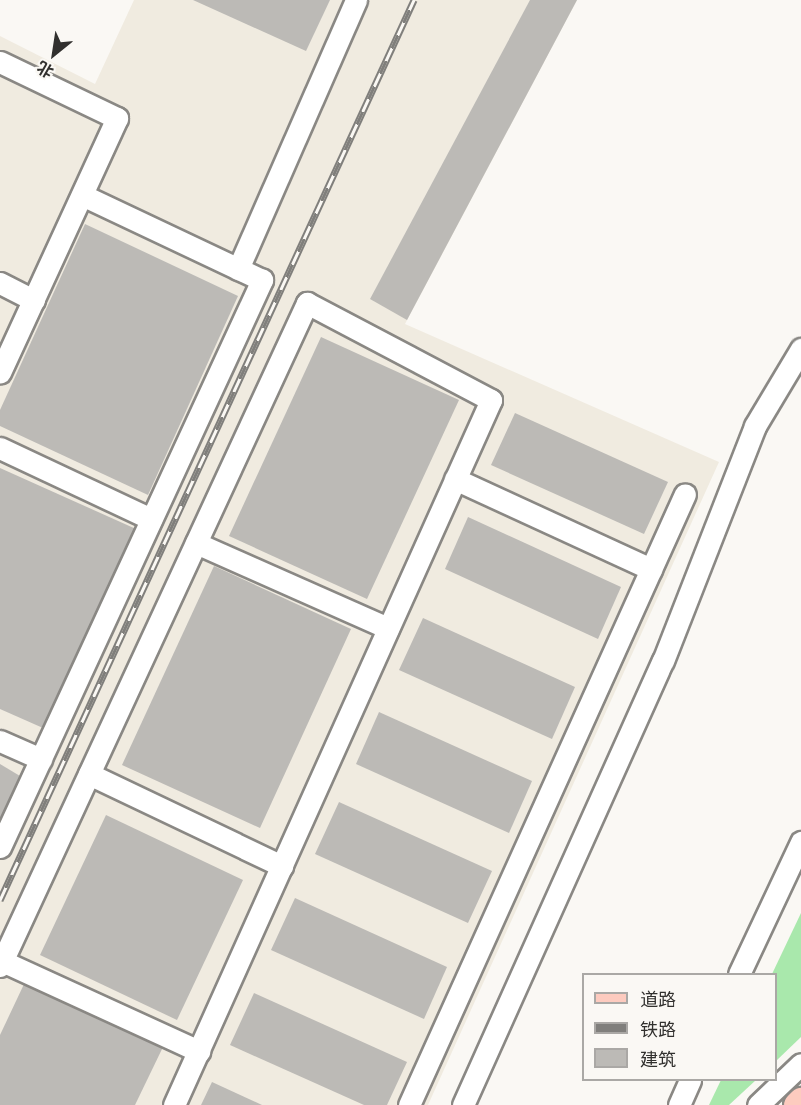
<!DOCTYPE html>
<html>
<head>
<meta charset="utf-8">
<style>
	body { margin:0 }
	#map { position:relative; width:801px; height:1105px; overflow:hidden; background:#faf8f4; font-family:Mulish,"Noto Sans SC",sans-serif }
	div>[style] { position:absolute }
	[style*='--x'] { left:calc(var(--x)*1px); top:calc(var(--y)*1px); width:calc(var(--w)*1px); rotate:calc(var(--a)*1deg) }
	.built>* { inset:0; background:#f0ebe0 }
	.green>* { inset:0; background:#a9e8ac }
	.building>* { inset:0; background:#bcbab6 }
	.roads { filter:drop-shadow(2px 0 #8a8884) drop-shadow(-2px 0 #8a8884) drop-shadow(0 2px #8a8884) drop-shadow(0 -2px #8a8884) }
	.minor>* { height:21px; margin:-10.5px; padding:0 10.5px; transform-origin:10.5px; border-radius:10.5px; background:#fff }
	.major>* { height:27px; margin:-13.5px; padding:0 13.5px; transform-origin:13.5px; border-radius:13.5px; background:#fdcbbf }
	.rail>* { height:7px; margin-top:-3.5px; transform-origin:0; background:repeating-linear-gradient(90deg,#faf8f4 0 14px,#807f7c 0 28px); box-sizing:border-box; border-block:2px solid #807f7c }
	span { translate:-50% -50%; white-space:nowrap; text-align:center; line-height:1.15; -webkit-text-stroke:4.5px #faf8f4; paint-order:stroke }
	.legend { position:absolute; left:582px; top:973px; width:195px; height:108px; box-sizing:border-box; background:#faf8f4; border:2px solid #aaa8a5; margin:0; padding:8px 10px; list-style:none; font-size:18px; color:#31302e }
	.legend li { display:flex; align-items:center; gap:12px; height:30px }
	.legend b { width:30px; border:2px solid #aaa8a5 }
	.north { position:absolute; left:24px; top:24px; width:60px; height:60px; -webkit-text-stroke:4px #faf8f4; paint-order:stroke; rotate:210deg; font-size:16px; font-weight:700; line-height:24px; text-align:center; color:#31302e }
	.north::after { content:''; display:block; margin:auto; width:21px; height:27px; background:#31302e; clip-path:polygon(50% 0,100% 100%,50% 72%,0 100%) }
</style>
</head>
<body>
<div id="map">
	<div class="built">
		<i style="clip-path:polygon(134px 0,577px 0,405px 324px,719px 462px,428px 1105px,0 1105px,0 36px,95px 84px)"></i>
	</div>
	<div class="green">
		<i style="clip-path:polygon(801px 913px,801px 1037px,776px 1061px,772px 974px)"></i>
		<i style="clip-path:polygon(721px 1080px,756px 1080px,729px 1105px,709px 1105px)"></i>
	</div>
	<div class="building">
		<i style="clip-path:polygon(193px 0,330px 0,306px 51px)"></i>
		<i style="clip-path:polygon(530px 0,577px 0,407px 320px,370px 299px)"></i>
		<i style="clip-path:polygon(85px 224px,238px 296px,148px 495px,0 426px,0 410px)"></i>
		<i style="clip-path:polygon(321px 337px,459px 400px,367px 599px,229px 536px)"></i>
		<i style="clip-path:polygon(515px 413px,668px 482px,644px 534px,491px 465px)"></i>
		<i style="clip-path:polygon(0 468px,136px 529px,43px 728px,0 709px)"></i>
		<i style="clip-path:polygon(468px 517px,621px 587px,598px 639px,445px 569px)"></i>
		<i style="clip-path:polygon(214px 566px,351px 629px,260px 828px,122px 765px)"></i>
		<i style="clip-path:polygon(423px 618px,575px 687px,552px 739px,399px 670px)"></i>
		<i style="clip-path:polygon(379px 712px,532px 781px,509px 833px,356px 764px)"></i>
		<i style="clip-path:polygon(0 764px,20px 776px,0 822px)"></i>
		<i style="clip-path:polygon(339px 802px,492px 871px,468px 923px,315px 854px)"></i>
		<i style="clip-path:polygon(106px 815px,243px 880px,177px 1020px,40px 955px)"></i>
		<i style="clip-path:polygon(295px 898px,447px 967px,424px 1019px,271px 950px)"></i>
		<i style="clip-path:polygon(25px 982px,163px 1047px,135px 1105px,0 1105px,0 1035px)"></i>
		<i style="clip-path:polygon(254px 993px,407px 1062px,387px 1105px,364px 1105px,230px 1045px)"></i>
		<i style="clip-path:polygon(212px 1082px,262px 1105px,201px 1105px)"></i>
	</div>
	<div class="roads">
		<div class="minor">
			<i style="--x:0;--y:62;--w:130;--a:25.6"></i>
			<i style="--x:117;--y:118;--w:280;--a:114.7"></i>
			<i style="--x:238;--y:269;--w:294;--a:-66.3"></i>
			<i style="--x:0;--y:283;--w:38;--a:27"></i>
			<i style="--x:0;--y:448;--w:167;--a:25.2"></i>
			<i style="--x:455;--y:479;--w:216;--a:24.7"></i>
			<i style="--x:196;--y:543;--w:210;--a:23.9"></i>
			<i style="--x:0;--y:741;--w:45;--a:23.7"></i>
			<i style="--x:89;--y:774;--w:214;--a:25.5"></i>
			<i style="--x:0;--y:847;--w:625;--a:-65.2"></i>
			<i style="--x:262;--y:280;--w:199;--a:-154.7"></i>
			<i style="--x:2;--y:961;--w:217;--a:24.6"></i>
			<i style="--x:0;--y:966;--w:731;--a:-65.15"></i>
			<i style="--x:307;--y:303;--w:208;--a:27.8"></i>
			<i style="--x:491;--y:400;--w:773;--a:114.21"></i>
			<i style="--x:739;--y:974;--w:146;--a:-64.8"></i>
			<i style="--x:409;--y:1105;--w:670;--a:-65.69"></i>
			<i style="--x:463;--y:1105;--w:487;--a:-65.8"></i>
			<i style="--x:663;--y:661;--w:252;--a:-68.6"></i>
			<i style="--x:755;--y:426;--w:90;--a:-59.1"></i>
			<i style="--x:679;--y:1105;--w:27;--a:-66"></i>
			<i style="--x:758;--y:1105;--w:59;--a:-43.6"></i>
		</div>
		<div class="major">
			<i style="--x:797;--y:1105;--w:6;--a:-45"></i>
		</div>
	</div>
	<div class="rail">
		<i style="--x:0;--y:900;--w:991;--a:-65.3"></i>
	</div>
	<ul class="legend">
	<li><b style="height:8px;background:#fdcbbf"></b>道路</li>
	<li><b style="height:8px;background:#807f7c"></b>铁路</li>
	<li><b style="height:16px;background:#bcbab6"></b>建筑</li>
	</ul>
	<div class="north">北</div>
</div>
</body>
</html>
